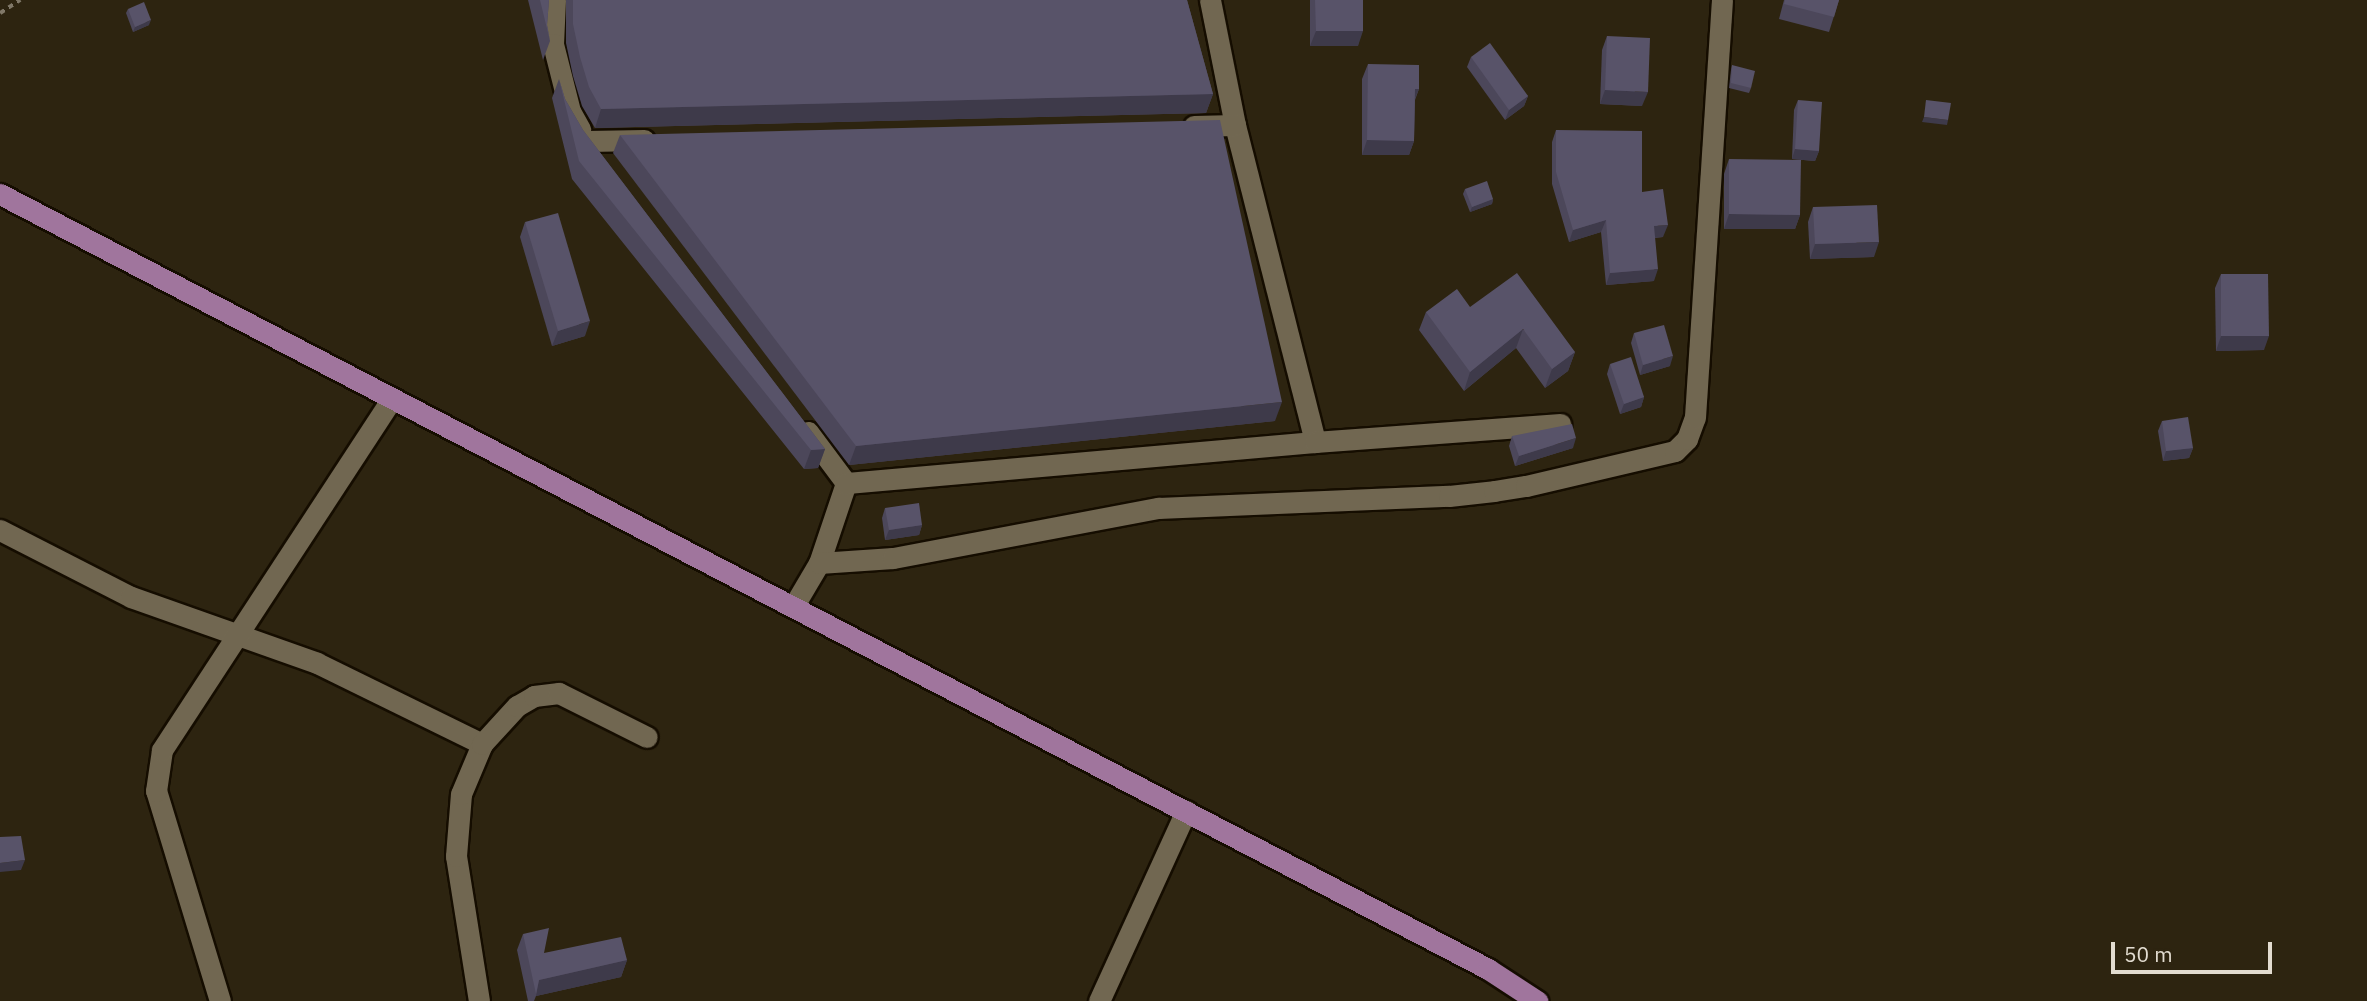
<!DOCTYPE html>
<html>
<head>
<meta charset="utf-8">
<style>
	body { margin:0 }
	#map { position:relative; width:2367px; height:1001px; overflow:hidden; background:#2d2410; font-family:"IBM Plex Sans",sans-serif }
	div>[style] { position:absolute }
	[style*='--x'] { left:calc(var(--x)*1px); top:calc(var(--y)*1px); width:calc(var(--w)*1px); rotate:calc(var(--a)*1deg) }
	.path>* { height:3.5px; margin-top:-1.75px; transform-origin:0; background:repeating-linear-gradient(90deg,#807868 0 5px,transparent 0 10px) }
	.roads { filter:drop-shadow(2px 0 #150d00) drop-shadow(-2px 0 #150d00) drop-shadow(0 2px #150d00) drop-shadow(0 -2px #150d00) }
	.minor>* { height:21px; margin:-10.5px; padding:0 10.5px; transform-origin:10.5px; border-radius:10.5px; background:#716751 }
	.major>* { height:21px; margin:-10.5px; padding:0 10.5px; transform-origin:10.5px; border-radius:10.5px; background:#a0759d }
	.wall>* { inset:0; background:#4c475a }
	.shaded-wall>* { inset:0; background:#3e3a4a }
	.building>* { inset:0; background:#585369 }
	span { translate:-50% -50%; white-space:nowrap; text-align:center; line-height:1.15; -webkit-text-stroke:5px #2d2410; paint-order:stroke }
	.scale { position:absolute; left:2111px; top:942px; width:161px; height:32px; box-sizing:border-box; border:4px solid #e2dcd0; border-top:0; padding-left:9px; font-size:21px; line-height:24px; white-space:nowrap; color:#e2dcd0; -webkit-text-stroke:5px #2d2410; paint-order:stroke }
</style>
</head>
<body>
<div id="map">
	<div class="path">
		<i style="--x:0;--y:13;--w:24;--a:-33"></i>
	</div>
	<div class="roads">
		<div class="minor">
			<i style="--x:555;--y:0;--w:44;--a:92.6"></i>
			<i style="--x:553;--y:44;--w:69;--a:75.8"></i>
			<i style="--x:570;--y:111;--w:21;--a:61"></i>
			<i style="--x:1210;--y:0;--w:127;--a:78.7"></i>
			<i style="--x:1235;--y:125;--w:327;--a:75.8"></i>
			<i style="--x:1194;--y:126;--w:41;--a:-1.4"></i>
			<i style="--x:587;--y:141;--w:57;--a:-1"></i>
			<i style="--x:808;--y:432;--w:64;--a:53.3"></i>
			<i style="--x:846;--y:483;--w:84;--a:108.6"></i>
			<i style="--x:846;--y:483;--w:471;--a:-5"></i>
			<i style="--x:1315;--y:442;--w:246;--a:-4.2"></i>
			<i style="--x:0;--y:530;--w:147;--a:27.1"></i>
			<i style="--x:131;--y:597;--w:197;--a:19.5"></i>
			<i style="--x:317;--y:663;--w:184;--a:26.1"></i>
			<i style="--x:793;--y:607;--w:51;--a:-59.4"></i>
			<i style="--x:819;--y:563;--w:74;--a:-3.9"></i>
			<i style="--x:893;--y:558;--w:270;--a:-10.7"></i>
			<i style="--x:1158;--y:508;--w:291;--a:-2.4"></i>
			<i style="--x:1449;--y:496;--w:45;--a:-6.3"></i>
			<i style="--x:1494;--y:491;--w:32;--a:-9"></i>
			<i style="--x:1526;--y:486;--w:153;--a:-13.2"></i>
			<i style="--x:1675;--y:451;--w:17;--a:-45"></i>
			<i style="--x:1687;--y:439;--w:23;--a:-70"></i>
			<i style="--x:1695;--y:417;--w:418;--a:-86.3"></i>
			<i style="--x:220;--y:1001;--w:220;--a:-106.9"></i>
			<i style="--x:156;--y:791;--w:41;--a:-81.7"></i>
			<i style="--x:162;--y:750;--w:420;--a:-56.8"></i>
			<i style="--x:479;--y:1001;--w:147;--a:-99"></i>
			<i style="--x:456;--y:856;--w:62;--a:-85.4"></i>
			<i style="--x:461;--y:794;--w:54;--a:-67.2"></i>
			<i style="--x:482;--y:744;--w:52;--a:-47.4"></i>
			<i style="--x:517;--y:706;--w:20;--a:-30"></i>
			<i style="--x:534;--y:696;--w:25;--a:-7"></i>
			<i style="--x:559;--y:693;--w:98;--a:26.6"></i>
			<i style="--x:1099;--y:1001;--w:209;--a:-65.4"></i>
		</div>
		<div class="major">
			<i style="--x:0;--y:194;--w:1678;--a:27.51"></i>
			<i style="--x:1488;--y:969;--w:59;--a:33.1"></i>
		</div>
	</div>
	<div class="wall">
		<i style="clip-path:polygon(528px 0,549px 0,547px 25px,550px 41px,543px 60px)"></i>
		<i style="clip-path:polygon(566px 0,1187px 0,1213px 94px,1206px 113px,595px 128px,582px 106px,573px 76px,566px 43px)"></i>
		<i style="clip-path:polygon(1310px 0,1363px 0,1358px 46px,1310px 46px)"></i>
		<i style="clip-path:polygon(1784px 0,1839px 0,1829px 32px,1779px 19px)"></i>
		<i style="clip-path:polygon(128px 9px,149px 25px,133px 32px,126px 13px)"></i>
		<i style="clip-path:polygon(1607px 36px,1642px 106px,1600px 104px,1602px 50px)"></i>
		<i style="clip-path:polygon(1471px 57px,1528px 96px,1524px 106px,1505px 120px,1467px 67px)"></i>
		<i style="clip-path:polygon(1368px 64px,1419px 89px,1415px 100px,1414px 141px,1409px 155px,1362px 155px,1362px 79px)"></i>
		<i style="clip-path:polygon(1732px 65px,1751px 88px,1749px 93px,1729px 88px,1731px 70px)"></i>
		<i style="clip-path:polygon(559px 79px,565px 99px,583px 130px,825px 449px,818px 468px,804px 469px,572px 179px,552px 98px)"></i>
		<i style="clip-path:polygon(1798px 100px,1819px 151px,1815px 161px,1792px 159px,1794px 110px)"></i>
		<i style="clip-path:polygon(1556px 130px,1642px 192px,1663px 237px,1655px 238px,1654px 281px,1606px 285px,1601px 232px,1569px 242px,1552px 184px,1552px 142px)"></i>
		<i style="clip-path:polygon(620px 135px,1275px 421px,849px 465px,613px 153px)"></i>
		<i style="clip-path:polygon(1729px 159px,1800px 215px,1795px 229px,1724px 229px,1724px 174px)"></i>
		<i style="clip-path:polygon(1465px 189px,1493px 199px,1492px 204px,1470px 212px,1463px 194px)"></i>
		<i style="clip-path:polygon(1813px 207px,1874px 257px,1810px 259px,1808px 222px)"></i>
		<i style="clip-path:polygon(525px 222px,585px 336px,552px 346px,520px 237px)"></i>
		<i style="clip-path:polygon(2221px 274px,2264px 350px,2216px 351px,2215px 288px)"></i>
		<i style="clip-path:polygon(1470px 307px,1575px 352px,1568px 371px,1545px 388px,1516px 348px,1464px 391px,1419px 330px,1426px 312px)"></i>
		<i style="clip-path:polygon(1634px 333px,1670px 366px,1640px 375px,1631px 343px)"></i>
		<i style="clip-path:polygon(1610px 364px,1644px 397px,1641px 407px,1620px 414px,1607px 374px)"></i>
		<i style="clip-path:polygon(2162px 421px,2193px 448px,2189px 458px,2163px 461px,2158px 431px)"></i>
		<i style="clip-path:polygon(1512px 436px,1573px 448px,1515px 466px,1509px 446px)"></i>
		<i style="clip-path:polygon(885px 508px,922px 525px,919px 535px,885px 540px,882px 518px)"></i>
		<i style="clip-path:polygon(523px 934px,544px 953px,627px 960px,621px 977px,536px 996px,534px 1001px,528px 1001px,517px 950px)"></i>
	</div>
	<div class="shaded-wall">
		<i style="clip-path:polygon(151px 20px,149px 25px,133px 32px,135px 27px)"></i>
		<i style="clip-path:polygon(1316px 31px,1363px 31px,1358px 46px,1310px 46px)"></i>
		<i style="clip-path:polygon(1415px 89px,1419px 89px,1413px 103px)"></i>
		<i style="clip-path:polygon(1605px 90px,1648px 92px,1642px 106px,1600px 104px)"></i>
		<i style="clip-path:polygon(1213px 94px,1206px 113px,595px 128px,601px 109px)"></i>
		<i style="clip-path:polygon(1528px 96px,1524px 106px,1505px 120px,1509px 110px)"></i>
		<i style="clip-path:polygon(1924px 117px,1948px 120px,1947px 125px,1922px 122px)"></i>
		<i style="clip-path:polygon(1367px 140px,1414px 141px,1409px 155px,1362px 155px)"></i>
		<i style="clip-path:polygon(1795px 149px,1819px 151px,1815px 161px,1792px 159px)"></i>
		<i style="clip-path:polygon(1493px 199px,1492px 204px,1470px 212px,1472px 207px)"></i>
		<i style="clip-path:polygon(1729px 214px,1800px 215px,1795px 229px,1724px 229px)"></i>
		<i style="clip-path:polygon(1606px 220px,1601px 232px,1569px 242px,1573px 230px)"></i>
		<i style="clip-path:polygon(1668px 225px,1663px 237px,1650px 238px,1654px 226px)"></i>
		<i style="clip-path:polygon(1879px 242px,1874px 257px,1810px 259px,1815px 244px)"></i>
		<i style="clip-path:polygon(1658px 269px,1654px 281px,1606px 285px,1610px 273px)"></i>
		<i style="clip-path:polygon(590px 321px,585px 336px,552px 346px,558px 331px)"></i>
		<i style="clip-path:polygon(1523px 329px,1516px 348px,1464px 391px,1470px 372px)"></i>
		<i style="clip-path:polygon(2221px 336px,2269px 336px,2264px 350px,2216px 351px)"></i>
		<i style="clip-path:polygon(1575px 352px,1568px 371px,1545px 388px,1552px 369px)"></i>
		<i style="clip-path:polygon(1673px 356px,1670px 366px,1640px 375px,1643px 365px)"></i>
		<i style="clip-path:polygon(1644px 397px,1641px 407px,1620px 414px,1624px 404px)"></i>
		<i style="clip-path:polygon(1282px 402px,1275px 421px,849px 465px,856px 446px)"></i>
		<i style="clip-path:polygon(1576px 438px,1573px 448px,1515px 466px,1519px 456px)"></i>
		<i style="clip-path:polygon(2193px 448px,2189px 458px,2163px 461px,2166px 451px)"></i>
		<i style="clip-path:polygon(825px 449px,818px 468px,804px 469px,811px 450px)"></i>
		<i style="clip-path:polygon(922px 525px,919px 535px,885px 540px,889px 530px)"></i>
		<i style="clip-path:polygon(25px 860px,21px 870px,0 872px,0 863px)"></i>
		<i style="clip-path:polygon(627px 960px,621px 977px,536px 996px,539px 980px)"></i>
	</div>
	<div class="building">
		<i style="clip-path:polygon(540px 0,549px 0,547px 25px,550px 41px)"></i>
		<i style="clip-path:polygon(573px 0,1187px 0,1213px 94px,601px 109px,589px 87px,580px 57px,573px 24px)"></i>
		<i style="clip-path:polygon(1315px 0,1363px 0,1363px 31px,1316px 31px)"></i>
		<i style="clip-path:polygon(1785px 0,1839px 0,1834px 17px,1784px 4px)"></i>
		<i style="clip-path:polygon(144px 2px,151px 20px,135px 27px,128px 9px)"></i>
		<i style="clip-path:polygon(1607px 36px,1650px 38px,1648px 92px,1605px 90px)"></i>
		<i style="clip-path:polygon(1490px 43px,1528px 96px,1509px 110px,1471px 57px)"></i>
		<i style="clip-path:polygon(1368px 64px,1419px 65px,1419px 89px,1415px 89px,1414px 141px,1367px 140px)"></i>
		<i style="clip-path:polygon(1732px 65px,1755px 71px,1751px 88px,1731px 83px)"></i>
		<i style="clip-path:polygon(559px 79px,565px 99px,583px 130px,825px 449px,811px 450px,579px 161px)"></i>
		<i style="clip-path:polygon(1798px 100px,1822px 102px,1819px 151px,1795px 149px)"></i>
		<i style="clip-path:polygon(1926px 100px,1951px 103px,1948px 120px,1924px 117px)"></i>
		<i style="clip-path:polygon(1220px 120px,1282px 402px,856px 446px,620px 135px)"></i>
		<i style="clip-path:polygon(1556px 130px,1642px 131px,1642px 192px,1663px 189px,1668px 225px,1654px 226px,1658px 269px,1610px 273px,1606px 220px,1573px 230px,1556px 172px)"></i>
		<i style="clip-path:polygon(1729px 159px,1801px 160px,1800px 215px,1729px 214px)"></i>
		<i style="clip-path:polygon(1487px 181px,1493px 199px,1472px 207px,1465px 189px)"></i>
		<i style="clip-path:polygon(1877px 205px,1879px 242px,1815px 244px,1813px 207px)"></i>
		<i style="clip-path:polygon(558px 213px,590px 321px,558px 331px,525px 222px)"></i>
		<i style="clip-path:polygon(1517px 273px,1575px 352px,1552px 369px,1523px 329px,1470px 372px,1426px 312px,1457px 289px,1470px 307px)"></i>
		<i style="clip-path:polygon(2221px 274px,2268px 274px,2269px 336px,2221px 336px)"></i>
		<i style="clip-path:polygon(1664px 325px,1673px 356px,1643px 365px,1634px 333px)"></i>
		<i style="clip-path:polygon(1631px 357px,1644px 397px,1624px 404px,1610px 364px)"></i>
		<i style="clip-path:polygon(2188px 417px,2193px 448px,2166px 451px,2162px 421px)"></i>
		<i style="clip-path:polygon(1572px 424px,1576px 438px,1519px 456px,1512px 436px)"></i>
		<i style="clip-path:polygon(919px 503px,922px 525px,889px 530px,885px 508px)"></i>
		<i style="clip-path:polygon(21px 836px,25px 860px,0 863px,0 837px)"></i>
		<i style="clip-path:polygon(549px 928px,544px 953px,621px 937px,627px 960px,539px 980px,536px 994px,523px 934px)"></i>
	</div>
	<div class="scale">50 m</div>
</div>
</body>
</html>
